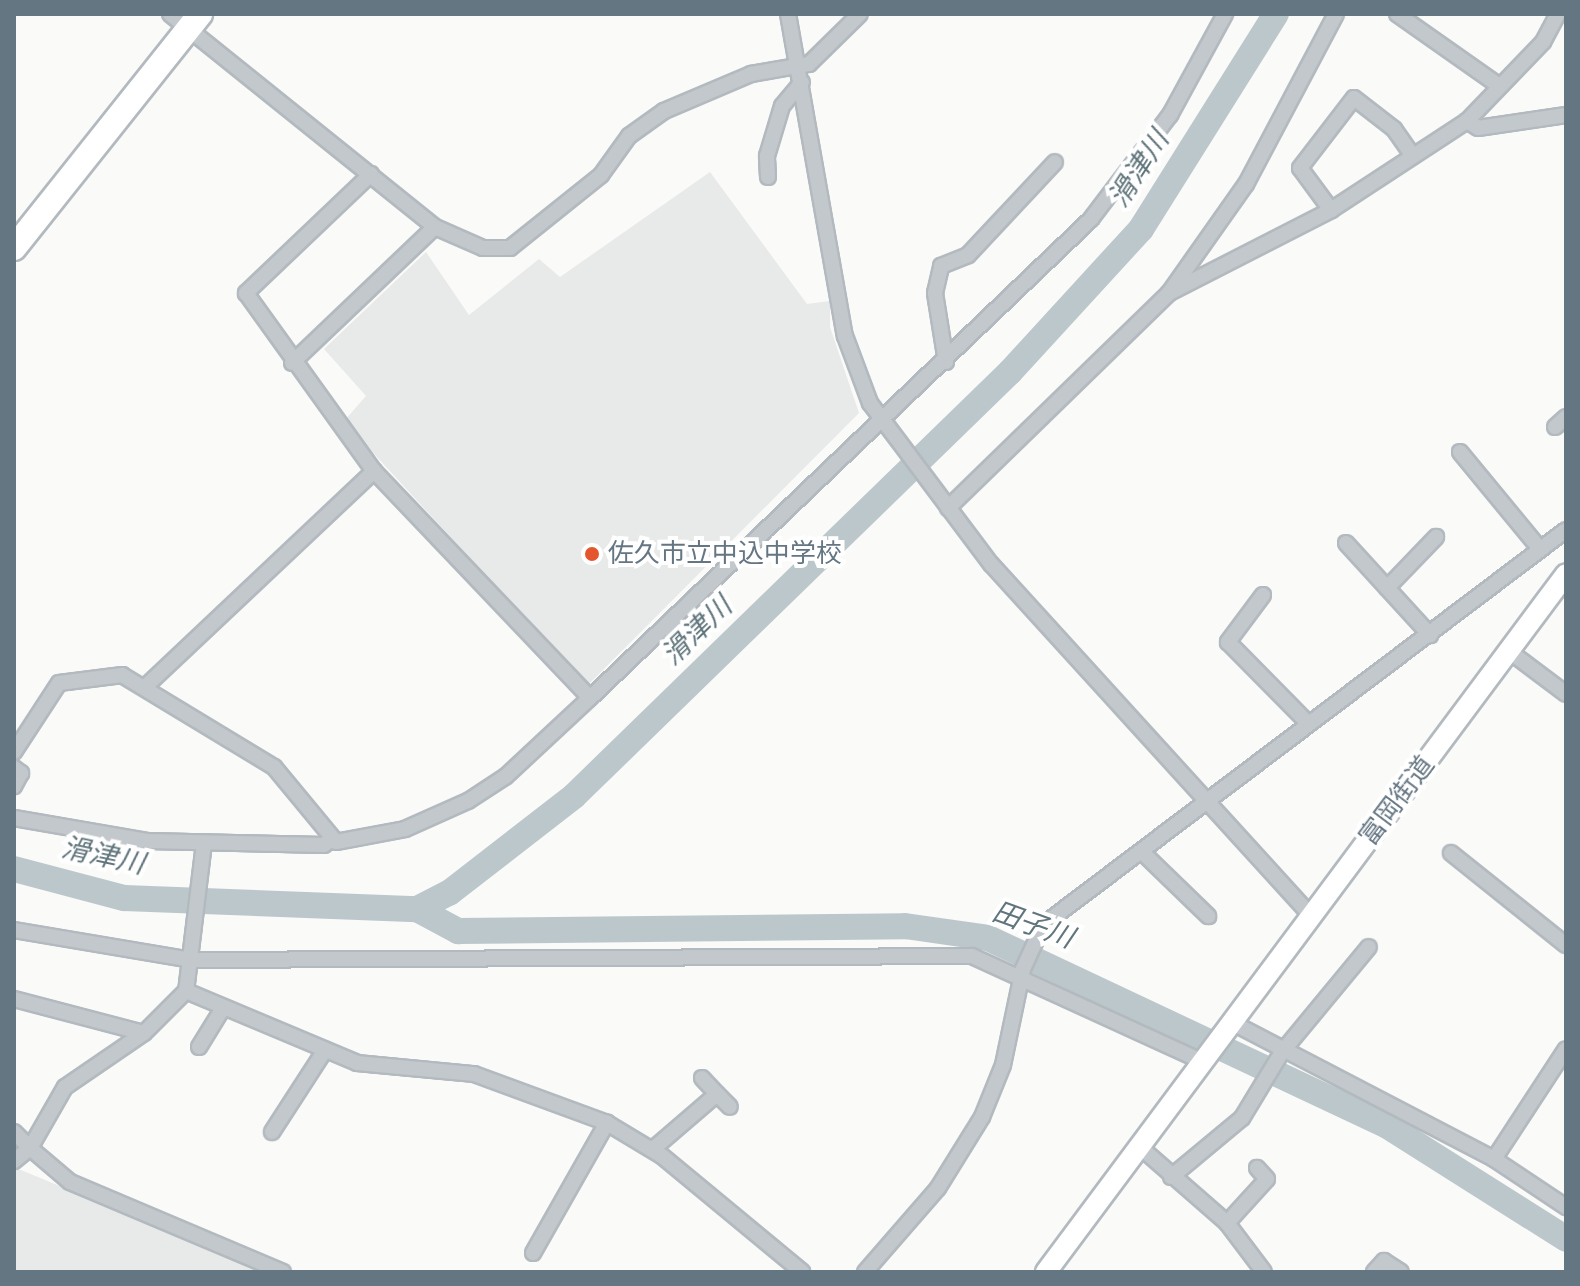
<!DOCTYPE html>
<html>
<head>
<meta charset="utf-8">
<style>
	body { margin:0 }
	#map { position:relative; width:1580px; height:1286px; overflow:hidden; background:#fafaf8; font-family:Arial,"Noto Sans JP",sans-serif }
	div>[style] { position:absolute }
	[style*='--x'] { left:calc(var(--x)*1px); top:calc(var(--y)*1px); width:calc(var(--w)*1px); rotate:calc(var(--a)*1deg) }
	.built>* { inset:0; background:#e8e9e9 }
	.river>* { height:26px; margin:-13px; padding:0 13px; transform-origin:13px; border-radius:13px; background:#bbc7cb }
	.roads { filter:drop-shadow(2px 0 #b3babf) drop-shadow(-2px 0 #b3babf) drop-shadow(0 2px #b3babf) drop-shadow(0 -2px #b3babf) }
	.street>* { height:14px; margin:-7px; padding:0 7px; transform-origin:7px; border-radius:7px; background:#c3c8cc }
	.secondary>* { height:20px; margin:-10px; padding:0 10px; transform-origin:10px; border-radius:10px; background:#fff }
	.highway>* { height:24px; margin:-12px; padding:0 12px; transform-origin:12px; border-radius:12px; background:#fff }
	.dots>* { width:22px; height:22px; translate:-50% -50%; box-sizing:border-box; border:4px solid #fff; border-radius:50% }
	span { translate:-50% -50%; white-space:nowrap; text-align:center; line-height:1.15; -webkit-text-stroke:8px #fff; paint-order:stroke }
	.poi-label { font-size:26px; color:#657683 }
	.left { translate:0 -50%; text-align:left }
	.street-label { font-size:26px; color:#657683 }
	.water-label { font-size:28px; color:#60757c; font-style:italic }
	.frame { position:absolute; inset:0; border:16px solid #657683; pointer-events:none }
</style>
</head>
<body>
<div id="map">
	<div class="built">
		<i style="clip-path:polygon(710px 172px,807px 304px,830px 301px,830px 327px,859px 413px,587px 686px,344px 421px,366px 396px,324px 349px,426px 252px,469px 315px,539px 259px,560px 277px)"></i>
		<i style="clip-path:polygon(16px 1168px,268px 1272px,14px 1272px)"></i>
	</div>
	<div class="river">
		<i style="--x:14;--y:869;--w:114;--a:14.8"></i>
		<i style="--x:124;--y:898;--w:293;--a:2.2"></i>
		<i style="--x:417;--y:909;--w:36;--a:-27"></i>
		<i style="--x:449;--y:893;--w:158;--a:-37.8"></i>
		<i style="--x:574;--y:796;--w:608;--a:-44.2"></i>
		<i style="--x:1010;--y:372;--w:194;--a:-47.5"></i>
		<i style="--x:1141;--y:229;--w:254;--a:-57.9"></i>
		<i style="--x:417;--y:909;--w:47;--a:28.2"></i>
		<i style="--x:458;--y:931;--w:447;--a:-0.6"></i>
		<i style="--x:905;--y:926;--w:84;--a:8.2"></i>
		<i style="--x:988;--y:938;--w:440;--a:25.2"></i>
		<i style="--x:1386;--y:1125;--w:213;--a:32.3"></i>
	</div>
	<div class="roads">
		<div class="street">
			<i style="--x:170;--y:14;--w:340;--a:38.8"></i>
			<i style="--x:788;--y:14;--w:327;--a:80"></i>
			<i style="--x:845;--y:336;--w:72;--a:69.5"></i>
			<i style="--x:870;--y:403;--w:201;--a:53.1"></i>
			<i style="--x:991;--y:564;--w:476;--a:47.7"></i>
			<i style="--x:1397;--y:14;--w:123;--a:35.1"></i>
			<i style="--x:1467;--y:121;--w:13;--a:32"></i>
			<i style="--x:1478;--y:128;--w:89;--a:-8.4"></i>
			<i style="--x:371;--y:174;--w:173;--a:136.4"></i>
			<i style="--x:246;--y:293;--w:219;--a:54.3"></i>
			<i style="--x:374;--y:471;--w:313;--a:46.4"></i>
			<i style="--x:768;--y:177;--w:21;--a:-93"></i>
			<i style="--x:767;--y:156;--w:52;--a:-73.3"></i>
			<i style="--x:782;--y:106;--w:31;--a:-50"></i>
			<i style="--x:1331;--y:210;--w:52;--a:-126.4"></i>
			<i style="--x:1300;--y:168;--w:88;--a:-52.4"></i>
			<i style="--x:1354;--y:98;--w:51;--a:37.8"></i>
			<i style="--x:1394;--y:129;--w:33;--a:55"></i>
			<i style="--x:1169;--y:293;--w:182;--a:-27.1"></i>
			<i style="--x:1331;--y:210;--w:163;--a:-33.2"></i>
			<i style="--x:1467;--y:121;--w:110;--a:-46.1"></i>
			<i style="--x:1543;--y:42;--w:32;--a:-62"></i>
			<i style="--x:946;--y:362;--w:70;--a:-99.1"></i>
			<i style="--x:935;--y:293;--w:28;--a:-77"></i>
			<i style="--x:941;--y:266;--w:29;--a:-22"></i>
			<i style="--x:968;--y:255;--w:127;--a:-46.9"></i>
			<i style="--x:292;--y:363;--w:197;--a:-43.6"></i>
			<i style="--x:435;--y:227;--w:52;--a:23.6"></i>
			<i style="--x:483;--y:248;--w:27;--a:0"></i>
			<i style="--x:510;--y:248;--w:117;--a:-38.7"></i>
			<i style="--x:601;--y:175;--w:48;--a:-54.3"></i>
			<i style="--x:629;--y:136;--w:43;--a:-35.5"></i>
			<i style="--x:664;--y:111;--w:95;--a:-23"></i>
			<i style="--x:751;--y:74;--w:59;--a:-9.8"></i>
			<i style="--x:809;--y:64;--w:71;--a:-44.4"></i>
			<i style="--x:1555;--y:427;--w:15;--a:-42"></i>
			<i style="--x:1460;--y:452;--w:126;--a:50.5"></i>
			<i style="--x:948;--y:508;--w:308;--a:-44.2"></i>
			<i style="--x:1169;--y:293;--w:133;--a:-54.8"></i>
			<i style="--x:1246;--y:184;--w:192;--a:-62.1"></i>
			<i style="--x:1346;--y:543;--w:125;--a:47.6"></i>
			<i style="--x:1387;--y:588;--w:71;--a:-46.1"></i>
			<i style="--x:1263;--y:595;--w:59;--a:126.7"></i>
			<i style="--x:1228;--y:642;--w:115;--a:45.4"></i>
			<i style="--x:1509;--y:651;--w:71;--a:37"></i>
			<i style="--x:145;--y:687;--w:315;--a:-43.3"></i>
			<i style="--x:14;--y:752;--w:82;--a:-56.9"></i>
			<i style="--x:59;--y:683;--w:64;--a:-7.2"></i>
			<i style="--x:122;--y:675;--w:178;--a:31.2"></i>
			<i style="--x:274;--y:767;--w:97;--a:50.4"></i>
			<i style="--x:336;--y:842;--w:70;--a:-10.7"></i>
			<i style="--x:405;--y:829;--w:69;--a:-24"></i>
			<i style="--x:468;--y:801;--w:45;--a:-33.3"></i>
			<i style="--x:506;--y:776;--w:115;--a:-42.9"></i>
			<i style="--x:590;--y:698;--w:693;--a:-43.71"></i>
			<i style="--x:1091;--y:219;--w:131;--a:-52.8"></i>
			<i style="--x:1170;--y:115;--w:115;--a:-61.4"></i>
			<i style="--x:14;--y:768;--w:9;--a:36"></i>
			<i style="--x:21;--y:773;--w:15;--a:118"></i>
			<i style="--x:14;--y:818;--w:135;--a:9.8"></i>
			<i style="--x:147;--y:841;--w:177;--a:1.3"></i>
			<i style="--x:324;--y:845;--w:11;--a:-41"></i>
			<i style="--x:204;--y:843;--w:149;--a:96.9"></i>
			<i style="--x:186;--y:991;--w:59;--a:135"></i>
			<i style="--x:144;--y:1033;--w:96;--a:145.6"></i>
			<i style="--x:65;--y:1087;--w:70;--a:119.8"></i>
			<i style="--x:30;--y:1148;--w:52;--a:40.4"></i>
			<i style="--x:70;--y:1182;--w:231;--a:22.9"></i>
			<i style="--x:1143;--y:853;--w:91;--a:44.1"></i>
			<i style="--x:1451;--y:853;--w:147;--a:38.7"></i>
			<i style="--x:14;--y:930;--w:180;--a:9.6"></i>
			<i style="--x:191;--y:960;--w:781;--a:-0.29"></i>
			<i style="--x:972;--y:956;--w:254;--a:24.6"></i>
			<i style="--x:186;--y:991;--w:186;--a:22.8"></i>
			<i style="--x:357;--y:1063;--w:118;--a:5.4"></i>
			<i style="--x:474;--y:1074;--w:142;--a:20.2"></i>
			<i style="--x:607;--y:1123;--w:64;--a:31"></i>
			<i style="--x:662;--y:1156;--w:182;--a:39.6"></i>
			<i style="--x:14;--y:999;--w:134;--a:14.7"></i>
			<i style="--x:1231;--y:1022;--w:297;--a:27.5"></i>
			<i style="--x:1494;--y:1159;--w:87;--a:33.7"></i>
			<i style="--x:199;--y:1047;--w:46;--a:-58.4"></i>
			<i style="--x:717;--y:1094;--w:18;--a:45"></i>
			<i style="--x:14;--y:1132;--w:23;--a:45"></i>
			<i style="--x:30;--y:1148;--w:21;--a:141"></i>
			<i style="--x:272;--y:1132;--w:98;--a:-57.1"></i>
			<i style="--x:1140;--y:1147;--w:116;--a:41.1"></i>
			<i style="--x:1227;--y:1223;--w:61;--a:52.9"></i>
			<i style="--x:653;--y:1149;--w:84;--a:-40.7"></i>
			<i style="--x:717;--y:1094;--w:22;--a:-133"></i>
			<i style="--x:1494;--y:1159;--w:131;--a:-56.8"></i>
			<i style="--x:1171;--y:1177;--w:92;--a:-39.7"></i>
			<i style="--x:1242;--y:1118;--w:77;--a:-58.8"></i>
			<i style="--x:1282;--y:1052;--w:136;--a:-50.4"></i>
			<i style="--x:1227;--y:1223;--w:59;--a:-47.7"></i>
			<i style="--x:1267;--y:1179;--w:15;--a:-132"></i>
			<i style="--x:533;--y:1253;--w:150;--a:-60.4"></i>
			<i style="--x:865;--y:1272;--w:111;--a:-49"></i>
			<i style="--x:938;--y:1188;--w:84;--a:-58.2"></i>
			<i style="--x:982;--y:1117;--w:56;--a:-68"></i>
			<i style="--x:1003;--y:1065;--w:98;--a:-78.2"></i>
			<i style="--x:1023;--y:969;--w:48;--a:-65.6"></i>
			<i style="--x:1043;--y:925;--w:655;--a:-37.06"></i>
			<i style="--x:1374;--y:1272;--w:15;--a:-48"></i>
			<i style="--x:1384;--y:1261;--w:20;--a:33"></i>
		</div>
		<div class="secondary">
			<i style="--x:1046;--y:1272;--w:870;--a:-53.31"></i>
		</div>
		<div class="highway">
			<i style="--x:14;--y:248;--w:299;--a:-51.5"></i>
		</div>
	</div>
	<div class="dots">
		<i style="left:592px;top:554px;background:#e4572e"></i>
	</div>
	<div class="poi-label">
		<span class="left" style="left:608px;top:554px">佐久市立中込中学校</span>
	</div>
	<div class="street-label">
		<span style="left:1397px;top:801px;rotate:-53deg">富岡街道</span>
	</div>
	<div class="water-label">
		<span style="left:1139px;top:169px;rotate:-57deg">滑津川</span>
		<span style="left:697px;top:631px;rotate:-44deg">滑津川</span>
		<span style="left:103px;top:856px;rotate:12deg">滑津川</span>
		<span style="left:1033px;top:925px;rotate:20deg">田子川</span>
	</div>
	<div class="frame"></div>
</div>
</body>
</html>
